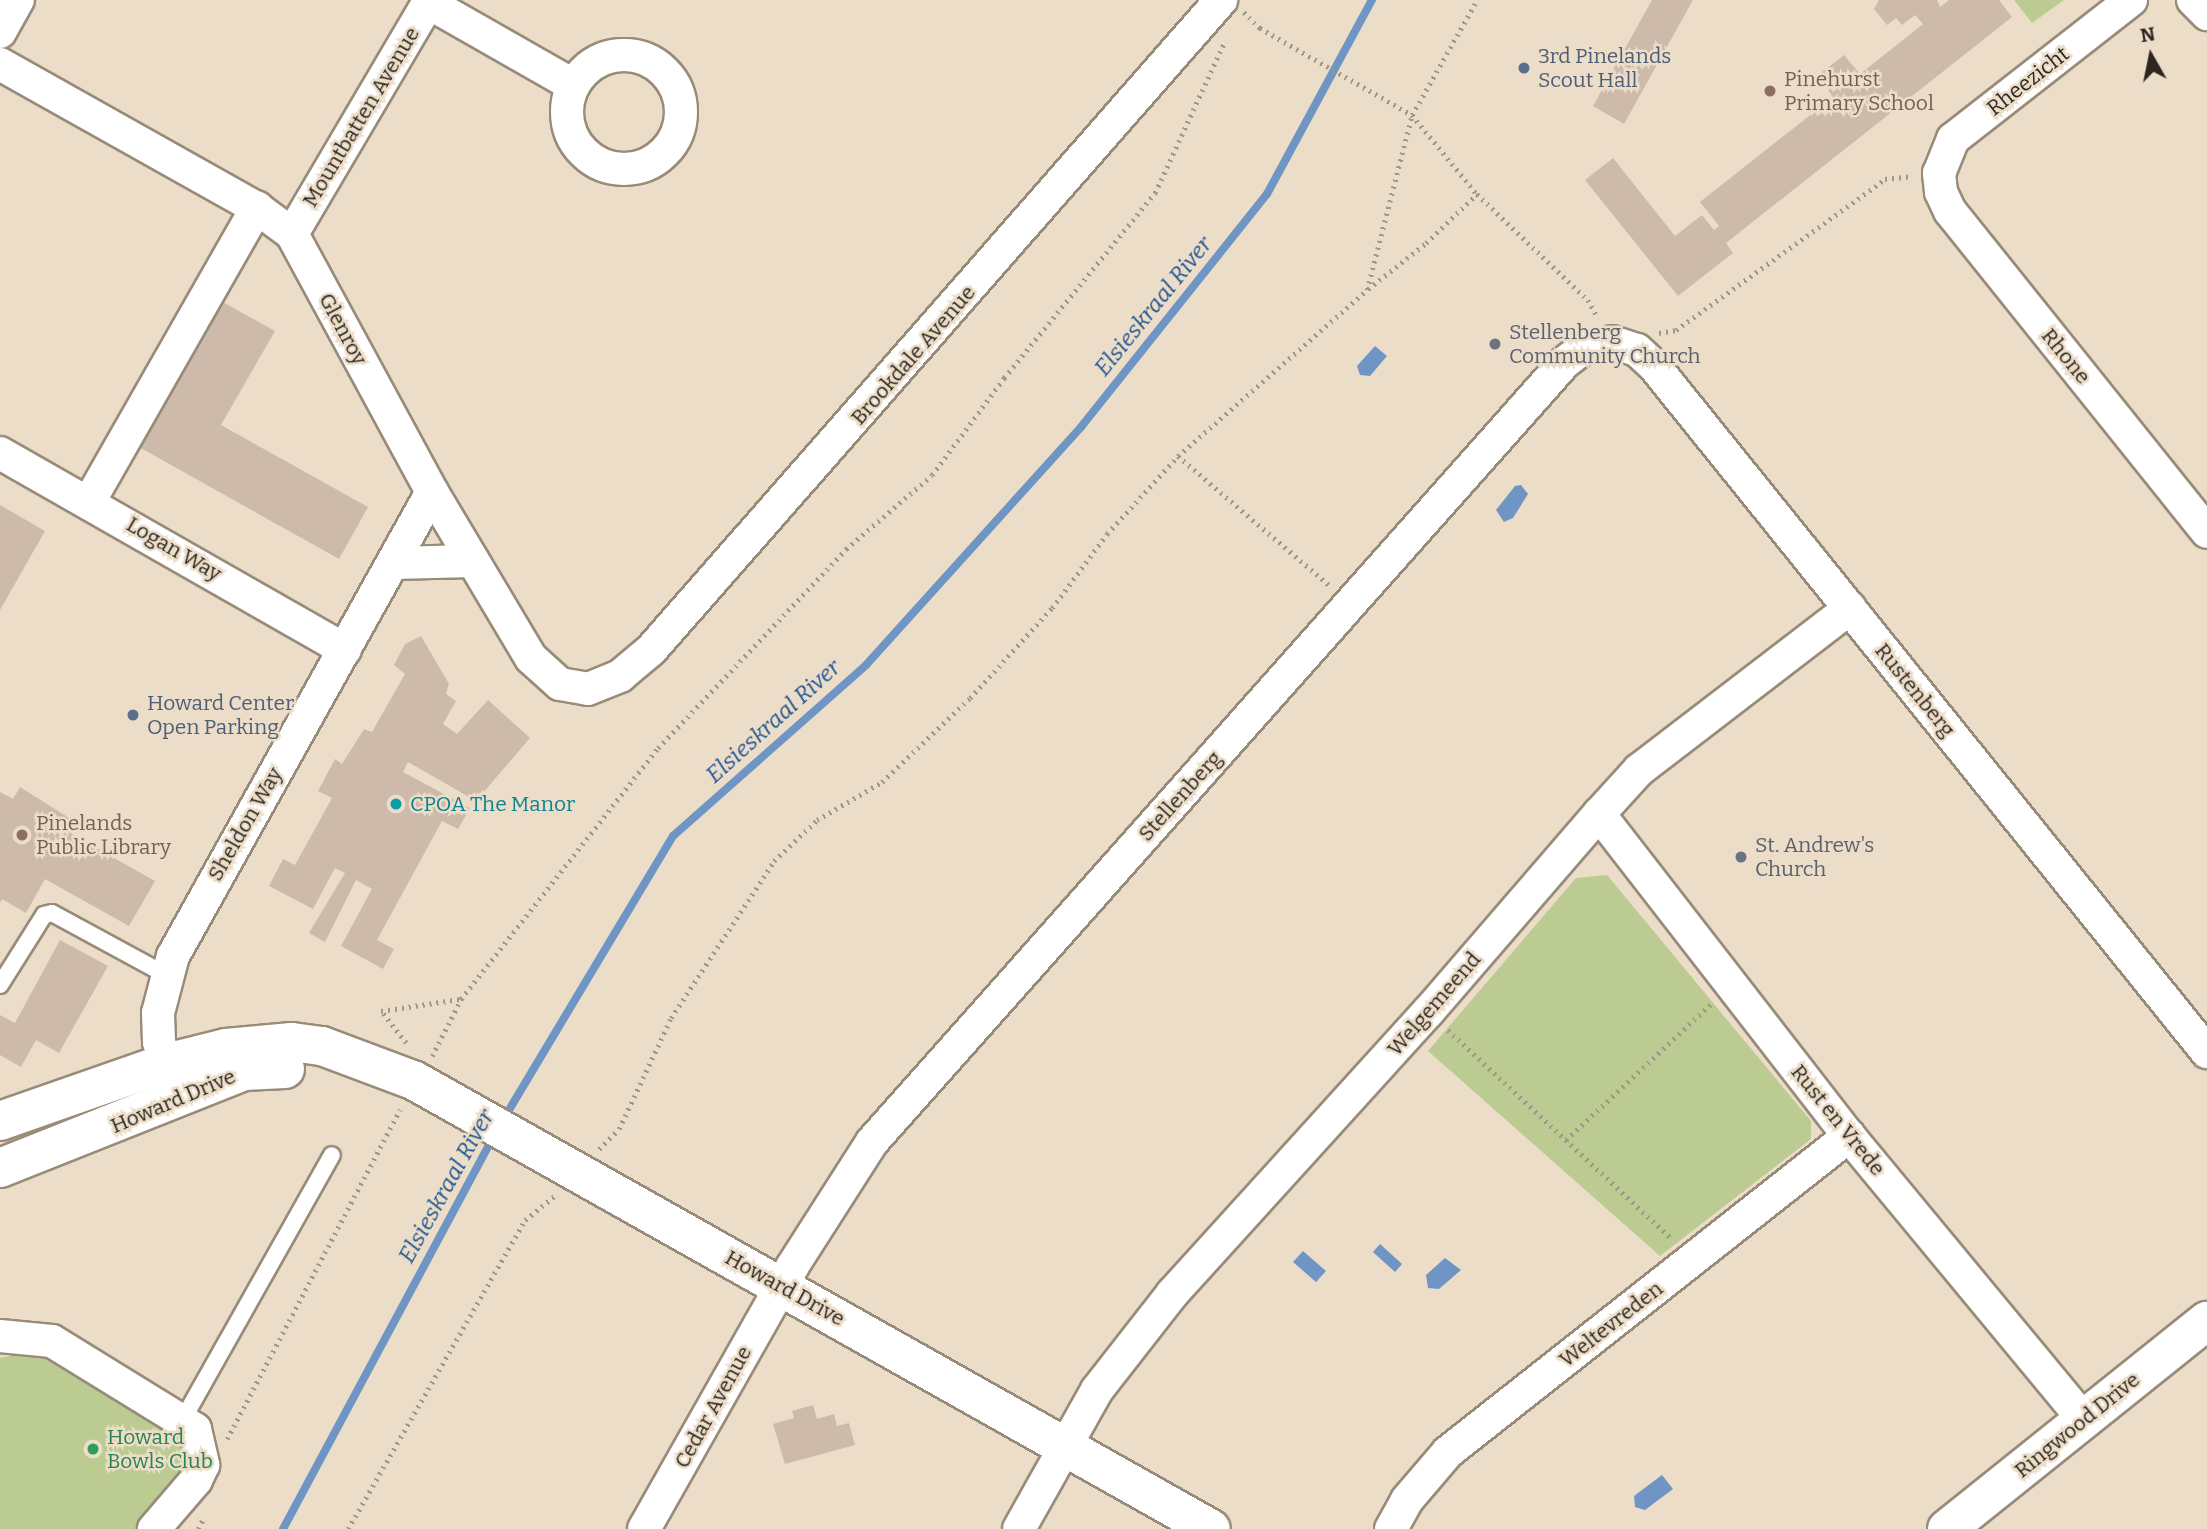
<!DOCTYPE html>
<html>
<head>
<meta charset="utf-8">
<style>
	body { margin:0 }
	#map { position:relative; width:2207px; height:1529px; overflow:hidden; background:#ecddc9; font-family:Bitter,serif }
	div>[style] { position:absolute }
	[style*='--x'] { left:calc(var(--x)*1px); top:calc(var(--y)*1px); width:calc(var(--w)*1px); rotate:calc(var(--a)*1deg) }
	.green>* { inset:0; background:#bbcb92 }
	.water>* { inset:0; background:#6e95c4 }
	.stream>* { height:8px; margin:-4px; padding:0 4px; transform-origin:4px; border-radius:4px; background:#6e95c4 }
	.building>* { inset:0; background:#cdbaab }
	.path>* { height:4.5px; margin-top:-2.25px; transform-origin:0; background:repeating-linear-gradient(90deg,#a19687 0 2px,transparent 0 7px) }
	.roads { filter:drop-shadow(2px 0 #998b79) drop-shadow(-2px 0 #998b79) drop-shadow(0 2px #998b79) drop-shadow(0 -2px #998b79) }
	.lane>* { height:16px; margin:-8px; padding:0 8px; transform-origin:8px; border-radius:8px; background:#fff }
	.street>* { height:32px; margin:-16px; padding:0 16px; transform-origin:16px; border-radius:16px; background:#fff }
	.street>.ring { margin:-16px; padding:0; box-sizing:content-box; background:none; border:32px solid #fff; border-radius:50% }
	.secondary>* { height:38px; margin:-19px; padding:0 19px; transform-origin:19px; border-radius:19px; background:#fff }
	.dots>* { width:19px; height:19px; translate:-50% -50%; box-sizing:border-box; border:4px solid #ecddc9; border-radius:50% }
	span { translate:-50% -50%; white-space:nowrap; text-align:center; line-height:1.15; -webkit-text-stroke:5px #ecddc9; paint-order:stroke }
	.service-label { font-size:21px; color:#4e5e75 }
	.left { translate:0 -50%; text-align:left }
	.education-label { font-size:21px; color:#785e54 }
	.street-label { font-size:21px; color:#2c261f }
	.worship-label { font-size:21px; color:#5b616d }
	.culture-label { font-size:21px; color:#0d838f }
	.leisure-label { font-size:21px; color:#27864d }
	.water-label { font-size:23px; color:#205591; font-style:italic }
	.north { position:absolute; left:2116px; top:21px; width:70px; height:70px; -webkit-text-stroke:5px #ecddc9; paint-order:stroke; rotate:351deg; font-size:19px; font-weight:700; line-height:28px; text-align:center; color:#2c261f }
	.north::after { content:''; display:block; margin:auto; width:24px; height:32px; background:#2c261f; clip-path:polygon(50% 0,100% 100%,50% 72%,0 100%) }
</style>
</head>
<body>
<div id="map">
	<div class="green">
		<i style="clip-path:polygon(2014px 0,2064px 0,2032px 23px)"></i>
		<i style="clip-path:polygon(1607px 875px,1811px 1121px,1811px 1139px,1660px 1256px,1428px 1051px,1576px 878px)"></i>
		<i style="clip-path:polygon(45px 1348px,184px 1431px,187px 1467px,146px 1529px,0 1529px,0 1358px)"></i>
	</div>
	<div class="water">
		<i style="clip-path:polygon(1375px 346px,1387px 356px,1370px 376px,1360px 375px,1357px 366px)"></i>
		<i style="clip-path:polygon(1515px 486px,1521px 485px,1528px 494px,1513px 518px,1504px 522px,1496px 510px)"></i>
		<i style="clip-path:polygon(1380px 1244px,1402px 1264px,1395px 1272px,1373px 1252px)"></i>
		<i style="clip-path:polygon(1303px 1251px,1326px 1271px,1316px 1282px,1293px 1262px)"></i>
		<i style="clip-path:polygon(1445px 1258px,1461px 1270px,1439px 1289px,1428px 1288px,1426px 1275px)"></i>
		<i style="clip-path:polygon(1662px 1475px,1673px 1489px,1645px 1510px,1635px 1507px,1634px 1496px)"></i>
	</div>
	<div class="stream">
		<i style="--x:503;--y:1120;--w:331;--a:-59.1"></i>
		<i style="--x:673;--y:836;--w:258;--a:-41.5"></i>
		<i style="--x:866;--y:665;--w:321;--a:-47.9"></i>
		<i style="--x:1081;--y:427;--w:298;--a:-51.4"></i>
		<i style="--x:1267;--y:194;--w:221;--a:-61.6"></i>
		<i style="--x:283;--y:1529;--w:445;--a:-61.8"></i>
	</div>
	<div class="building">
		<i style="clip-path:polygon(1652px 0,1693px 0,1624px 124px,1593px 106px)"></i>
		<i style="clip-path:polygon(1879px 0,1937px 0,1940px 7px,1949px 0,1999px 0,2012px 17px,1726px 243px,1733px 253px,1678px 296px,1585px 180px,1613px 158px,1675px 236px,1702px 215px,1714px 230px,1719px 226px,1700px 202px,1833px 97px,1817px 76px,1844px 55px,1860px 74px,1923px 24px,1915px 15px,1902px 25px,1896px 18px,1887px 25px,1874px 9px)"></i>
		<i style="clip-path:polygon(221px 301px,275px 331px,221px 425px,368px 507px,339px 559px,139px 447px)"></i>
		<i style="clip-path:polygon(0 505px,45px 531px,0 610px)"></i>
		<i style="clip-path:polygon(421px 636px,449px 684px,446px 694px,456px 701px,443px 724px,457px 734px,488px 700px,530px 738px,476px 801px,408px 762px,403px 772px,470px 808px,458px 829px,442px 821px,377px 940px,394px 949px,383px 969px,341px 946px,372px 889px,356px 880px,325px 942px,309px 933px,345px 873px,335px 868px,313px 909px,269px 886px,283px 859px,295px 865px,332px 798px,318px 791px,335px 759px,342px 764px,364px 729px,372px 732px,405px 674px,394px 665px,405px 644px)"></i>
		<i style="clip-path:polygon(20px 787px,74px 821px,69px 831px,73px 835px,155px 881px,129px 926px,45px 879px,26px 913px,2px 899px,0 903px,0 792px,13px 799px)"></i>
		<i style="clip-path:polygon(60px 940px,108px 966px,59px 1053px,36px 1040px,21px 1067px,0 1055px,0 1015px,15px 1023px)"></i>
		<i style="clip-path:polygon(813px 1405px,817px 1419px,834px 1414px,837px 1426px,849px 1423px,855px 1445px,785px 1464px,773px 1424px,794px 1418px,792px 1411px)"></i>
	</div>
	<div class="path">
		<i style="--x:1244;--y:12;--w:23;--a:45"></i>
		<i style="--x:1260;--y:28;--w:175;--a:29.8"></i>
		<i style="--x:1412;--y:115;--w:102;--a:50.6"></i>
		<i style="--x:1477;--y:194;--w:153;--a:43.7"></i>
		<i style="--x:1588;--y:300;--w:21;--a:61"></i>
		<i style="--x:1368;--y:289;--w:74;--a:-38.4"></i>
		<i style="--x:1426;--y:243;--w:71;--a:-43.9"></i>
		<i style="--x:1659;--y:333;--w:17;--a:-10"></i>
		<i style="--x:1676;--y:330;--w:258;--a:-35.8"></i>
		<i style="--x:1885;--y:179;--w:28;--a:-6"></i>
		<i style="--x:1178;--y:456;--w:199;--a:40.5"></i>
		<i style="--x:1448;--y:1030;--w:306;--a:43"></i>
		<i style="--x:406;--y:1043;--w:41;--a:-128"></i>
		<i style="--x:381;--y:1011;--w:80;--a:-8.6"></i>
		<i style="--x:432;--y:1056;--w:64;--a:-63"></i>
		<i style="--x:461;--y:999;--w:319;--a:-51.9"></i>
		<i style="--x:658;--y:748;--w:274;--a:-46.6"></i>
		<i style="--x:846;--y:549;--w:113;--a:-40.7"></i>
		<i style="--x:932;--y:475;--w:121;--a:-53.4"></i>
		<i style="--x:1004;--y:378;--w:239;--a:-50.8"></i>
		<i style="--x:1155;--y:193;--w:167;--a:-65.3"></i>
		<i style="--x:1566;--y:1140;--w:199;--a:-43.2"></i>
		<i style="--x:599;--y:1149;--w:28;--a:-45"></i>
		<i style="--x:619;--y:1129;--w:123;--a:-64.9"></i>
		<i style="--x:671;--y:1018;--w:188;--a:-56.7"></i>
		<i style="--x:774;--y:861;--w:59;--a:-43.6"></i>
		<i style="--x:817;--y:820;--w:75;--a:-30.3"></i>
		<i style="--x:882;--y:782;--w:122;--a:-43.7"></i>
		<i style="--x:970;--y:698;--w:122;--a:-47.7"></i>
		<i style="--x:1052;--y:608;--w:92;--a:-53.4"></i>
		<i style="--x:1107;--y:534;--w:105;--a:-47.7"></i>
		<i style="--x:1178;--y:456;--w:252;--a:-41.3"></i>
		<i style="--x:1367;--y:290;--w:181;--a:-75.6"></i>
		<i style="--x:1412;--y:115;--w:132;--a:-60.5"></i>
		<i style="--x:227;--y:1439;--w:372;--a:-62.3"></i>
		<i style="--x:198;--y:1529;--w:13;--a:-63"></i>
		<i style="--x:348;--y:1529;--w:356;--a:-60.2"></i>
		<i style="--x:525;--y:1220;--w:38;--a:-39"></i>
	</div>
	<div class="roads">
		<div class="lane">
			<i style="--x:0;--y:985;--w:83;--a:-57.8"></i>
			<i style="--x:44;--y:915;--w:8;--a:-14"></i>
			<i style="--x:52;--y:913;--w:130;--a:28.5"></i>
			<i style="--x:182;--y:1421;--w:305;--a:-60.6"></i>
		</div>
		<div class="street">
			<i style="--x:2131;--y:0;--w:226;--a:142"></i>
			<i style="--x:1953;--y:139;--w:37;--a:112"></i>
			<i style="--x:1939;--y:173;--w:19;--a:84"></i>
			<i style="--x:1941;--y:192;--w:21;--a:65"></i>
			<i style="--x:1950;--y:211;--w:411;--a:51.3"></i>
			<i style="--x:2193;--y:0;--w:20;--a:45"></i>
			<i style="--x:429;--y:3;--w:166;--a:29.7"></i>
			<i style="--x:0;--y:32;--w:37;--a:-61"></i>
			<i class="ring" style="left:567px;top:55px;width:82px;height:82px"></i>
			<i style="--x:0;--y:64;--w:295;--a:29.3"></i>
			<i style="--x:257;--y:208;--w:44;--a:36.6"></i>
			<i style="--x:292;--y:234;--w:294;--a:61.5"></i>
			<i style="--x:432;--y:492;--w:193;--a:59.2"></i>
			<i style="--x:531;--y:658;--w:39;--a:42"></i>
			<i style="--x:560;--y:684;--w:28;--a:10"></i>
			<i style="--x:588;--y:689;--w:35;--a:-22"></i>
			<i style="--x:620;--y:676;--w:40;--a:-40"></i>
			<i style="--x:651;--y:650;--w:865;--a:-48.75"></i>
			<i style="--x:292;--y:234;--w:272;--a:-59.5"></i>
			<i style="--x:0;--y:453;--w:397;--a:29.7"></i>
			<i style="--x:89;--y:502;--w:339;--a:-60.3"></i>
			<i style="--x:393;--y:563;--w:80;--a:-1.4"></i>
			<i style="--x:1599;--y:814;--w:408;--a:52.2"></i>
			<i style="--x:1849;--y:1136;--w:369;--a:50.4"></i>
			<i style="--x:173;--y:1086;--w:46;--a:-107.7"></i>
			<i style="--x:159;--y:1042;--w:29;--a:-92"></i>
			<i style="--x:158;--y:1013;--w:59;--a:-75.3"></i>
			<i style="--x:173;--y:956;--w:531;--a:-60.83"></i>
			<i style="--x:0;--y:1336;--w:52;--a:5.5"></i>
			<i style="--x:52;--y:1341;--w:168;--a:31.6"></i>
			<i style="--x:195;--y:1429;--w:37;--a:77"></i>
			<i style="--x:203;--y:1465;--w:17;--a:115"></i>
			<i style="--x:196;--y:1480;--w:65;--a:130.6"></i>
			<i style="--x:644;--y:1529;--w:301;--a:-60.5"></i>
			<i style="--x:792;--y:1267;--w:148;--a:-57.4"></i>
			<i style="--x:872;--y:1142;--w:1042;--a:-48.38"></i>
			<i style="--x:1564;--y:363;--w:23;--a:-38"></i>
			<i style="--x:1582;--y:349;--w:31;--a:-13"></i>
			<i style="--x:1612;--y:342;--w:26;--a:18"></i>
			<i style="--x:1637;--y:350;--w:25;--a:43"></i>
			<i style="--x:1655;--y:367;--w:880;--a:51.14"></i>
			<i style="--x:1019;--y:1529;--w:159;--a:-60.7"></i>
			<i style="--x:1097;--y:1390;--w:122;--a:-52"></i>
			<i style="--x:1172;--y:1294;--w:381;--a:-47.8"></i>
			<i style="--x:1428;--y:1012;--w:262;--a:-49.2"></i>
			<i style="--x:1599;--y:814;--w:59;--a:-47.7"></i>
			<i style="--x:1639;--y:770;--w:266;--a:-37.5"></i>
			<i style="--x:1391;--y:1529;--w:33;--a:-61"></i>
			<i style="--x:1407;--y:1500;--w:63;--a:-49.5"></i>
			<i style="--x:1448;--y:1452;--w:511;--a:-38.24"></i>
		</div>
		<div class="secondary">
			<i style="--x:0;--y:1121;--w:176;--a:-19.3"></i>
			<i style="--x:166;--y:1063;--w:62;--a:-14"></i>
			<i style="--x:226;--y:1048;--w:66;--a:-5.2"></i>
			<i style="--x:292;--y:1042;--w:30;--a:8"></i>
			<i style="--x:322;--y:1046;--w:99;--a:20.6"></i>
			<i style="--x:415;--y:1081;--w:913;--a:29.37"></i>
			<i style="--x:0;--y:1168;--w:263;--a:-21.7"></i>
			<i style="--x:244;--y:1071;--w:41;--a:-2.8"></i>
			<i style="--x:1947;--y:1529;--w:333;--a:-38.7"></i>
		</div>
	</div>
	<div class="dots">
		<i style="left:1524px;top:68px;background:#5c6f8a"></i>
		<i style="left:1770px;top:91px;background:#8d6e63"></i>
		<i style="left:1495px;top:344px;background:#6b7280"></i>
		<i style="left:133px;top:715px;background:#5c6f8a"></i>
		<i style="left:396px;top:804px;background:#0f9aa8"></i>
		<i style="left:22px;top:835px;background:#8d6e63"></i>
		<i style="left:1741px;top:857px;background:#6b7280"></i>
		<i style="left:93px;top:1449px;background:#2e9e5b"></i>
	</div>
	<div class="service-label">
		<span class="left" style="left:1538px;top:68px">3rd Pinelands<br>Scout Hall</span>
		<span class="left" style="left:147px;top:715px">Howard Center<br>Open Parking</span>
	</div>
	<div class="education-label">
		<span class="left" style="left:1784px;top:91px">Pinehurst<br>Primary School</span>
		<span class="left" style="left:36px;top:835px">Pinelands<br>Public Library</span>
	</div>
	<div class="street-label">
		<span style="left:2028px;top:81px;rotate:-38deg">Rheezicht</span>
		<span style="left:361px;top:117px;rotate:-59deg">Mountbatten Avenue</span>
		<span style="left:343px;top:329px;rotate:62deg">Glenroy</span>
		<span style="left:913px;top:355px;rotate:-49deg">Brookdale Avenue</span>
		<span style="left:2066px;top:356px;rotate:51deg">Rhone</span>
		<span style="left:174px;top:549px;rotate:30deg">Logan Way</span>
		<span style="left:1915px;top:690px;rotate:51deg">Rustenberg</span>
		<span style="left:1180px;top:796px;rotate:-48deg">Stellenberg</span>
		<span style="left:245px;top:824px;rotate:-60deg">Sheldon Way</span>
		<span style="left:1434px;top:1004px;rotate:-49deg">Welgemeend</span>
		<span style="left:173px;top:1101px;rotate:-23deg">Howard Drive</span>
		<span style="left:1838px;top:1120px;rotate:51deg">Rust en Vrede</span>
		<span style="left:785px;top:1288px;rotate:29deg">Howard Drive</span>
		<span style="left:1611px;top:1324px;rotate:-38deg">Weltevreden</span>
		<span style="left:713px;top:1407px;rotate:-61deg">Cedar Avenue</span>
		<span style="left:2077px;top:1425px;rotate:-39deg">Ringwood Drive</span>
	</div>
	<div class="worship-label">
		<span class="left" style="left:1509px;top:344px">Stellenberg<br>Community Church</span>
		<span class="left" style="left:1755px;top:857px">St. Andrew's<br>Church</span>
	</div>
	<div class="culture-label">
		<span class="left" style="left:410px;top:804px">CPOA The Manor</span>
	</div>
	<div class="leisure-label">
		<span class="left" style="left:107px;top:1449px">Howard<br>Bowls Club</span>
	</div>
	<div class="water-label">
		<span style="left:1153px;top:306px;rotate:-51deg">Elsieskraal River</span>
		<span style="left:773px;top:721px;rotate:-42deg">Elsieskraal River</span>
		<span style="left:446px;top:1186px;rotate:-61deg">Elsieskraal River</span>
	</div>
	<div class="north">N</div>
</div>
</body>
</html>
